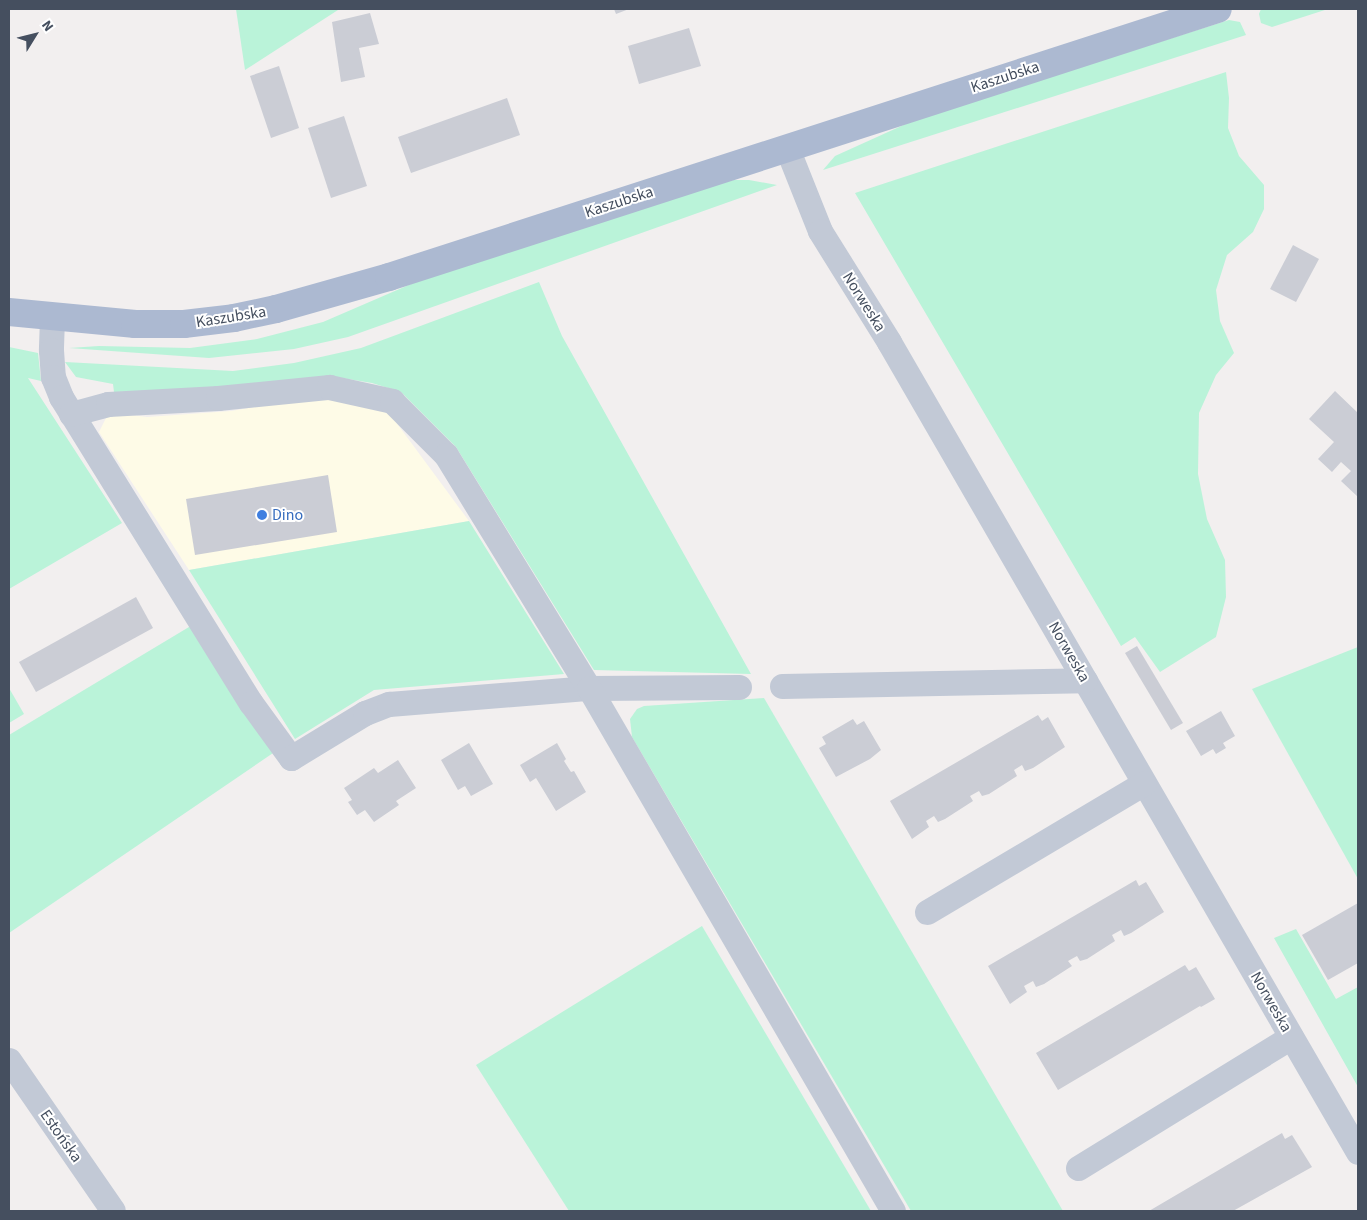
<!DOCTYPE html>
<html>
<head>
<meta charset="utf-8">
<style>
	body { margin:0 }
	#map { position:relative; width:1367px; height:1220px; overflow:hidden; background:#f2efef; font-family:"Source Sans 3",sans-serif }
	div>[style] { position:absolute }
	[style*='--x'] { left:calc(var(--x)*1px); top:calc(var(--y)*1px); width:calc(var(--w)*1px); rotate:calc(var(--a)*1deg) }
	.commercial>* { inset:0; background:#fefbe7 }
	.green>* { inset:0; background:#baf3d9 }
	.building>* { inset:0; background:#cbcdd5 }
	.minor>* { height:25px; margin:-12.5px; padding:0 12.5px; transform-origin:12.5px; border-radius:12.5px; background:#c2c9d6 }
	.major>* { height:28px; margin:-14px; padding:0 14px; transform-origin:14px; border-radius:14px; background:#acb9d1 }
	.dots>* { width:14px; height:14px; translate:-50% -50%; box-sizing:border-box; border:2px solid #fff; border-radius:50% }
	span { translate:-50% -50%; white-space:nowrap; text-align:center; line-height:1.15; -webkit-text-stroke:4px #fff; paint-order:stroke }
	.street-label { font-size:16px; color:#454f5f }
	.shop-label { font-size:16px; color:#366cbe }
	.left { translate:0 -50%; text-align:left }
	.frame { position:absolute; inset:0; border:10px solid #454f5f; pointer-events:none }
	.north { position:absolute; left:10px; top:10px; width:50px; height:50px; -webkit-text-stroke:4px #fff; paint-order:stroke; rotate:54deg; font-size:14px; font-weight:700; line-height:20px; text-align:center; color:#454f5f }
	.north::after { content:''; display:block; margin:auto; width:18px; height:22px; background:#454f5f; clip-path:polygon(50% 0,100% 100%,50% 72%,0 100%) }
</style>
</head>
<body>
<div id="map">
	<div class="commercial">
		<i style="clip-path:polygon(351px 390px,381px 402px,469px 521px,189px 570px,99px 432px,109px 412px,147px 417px,231px 411px)"></i>
	</div>
	<div class="green">
		<i style="clip-path:polygon(236px 9px,337px 9px,338px 10px,245px 70px)"></i>
		<i style="clip-path:polygon(1261px 9px,1328px 9px,1272px 27px,1261px 23px,1259px 14px)"></i>
		<i style="clip-path:polygon(1229px 20px,1240px 22px,1246px 35px,823px 170px,835px 156px,919px 118px)"></i>
		<i style="clip-path:polygon(1226px 72px,1229px 98px,1228px 128px,1239px 156px,1264px 185px,1264px 209px,1253px 232px,1227px 255px,1216px 290px,1220px 321px,1234px 353px,1216px 375px,1199px 413px,1198px 474px,1207px 519px,1225px 560px,1226px 597px,1216px 637px,1160px 672px,1135px 637px,1121px 646px,855px 193px)"></i>
		<i style="clip-path:polygon(734px 180px,749px 180px,777px 185px,348px 337px,294px 349px,209px 358px,69px 348px,99px 346px,190px 348px,257px 339px,323px 322px,418px 281px,713px 183px)"></i>
		<i style="clip-path:polygon(539px 282px,562px 336px,751px 674px,594px 670px,456px 447px,401px 392px,372px 383px,330px 376px,219px 390px,114px 392px,113px 384px,76px 377px,65px 362px,233px 371px,294px 363px,361px 348px)"></i>
		<i style="clip-path:polygon(9px 347px,38px 353px,41px 381px,28px 378px,122px 523px,9px 589px)"></i>
		<i style="clip-path:polygon(469px 521px,564px 674px,374px 690px,295px 739px,189px 570px)"></i>
		<i style="clip-path:polygon(194px 624px,276px 751px,9px 933px,9px 735px)"></i>
		<i style="clip-path:polygon(1358px 647px,1358px 879px,1252px 689px)"></i>
		<i style="clip-path:polygon(9px 688px,24px 714px,9px 723px)"></i>
		<i style="clip-path:polygon(764px 698px,1063px 1211px,911px 1211px,632px 737px,630px 719px,637px 709px,644px 706px)"></i>
		<i style="clip-path:polygon(702px 926px,871px 1211px,569px 1211px,476px 1065px)"></i>
		<i style="clip-path:polygon(1296px 929px,1336px 999px,1358px 987px,1358px 1087px,1274px 938px)"></i>
	</div>
	<div class="building">
		<i style="clip-path:polygon(614px 9px,629px 9px,616px 14px)"></i>
		<i style="clip-path:polygon(370px 13px,379px 44px,359px 48px,365px 77px,341px 82px,332px 22px)"></i>
		<i style="clip-path:polygon(689px 28px,701px 66px,639px 84px,628px 46px)"></i>
		<i style="clip-path:polygon(279px 66px,299px 128px,271px 138px,250px 76px)"></i>
		<i style="clip-path:polygon(507px 98px,520px 135px,411px 173px,398px 137px)"></i>
		<i style="clip-path:polygon(344px 116px,367px 186px,331px 198px,308px 128px)"></i>
		<i style="clip-path:polygon(1293px 245px,1319px 259px,1296px 302px,1270px 289px)"></i>
		<i style="clip-path:polygon(1335px 391px,1358px 413px,1358px 497px,1341px 481px,1351px 471px,1341px 462px,1332px 472px,1318px 459px,1334px 442px,1309px 419px)"></i>
		<i style="clip-path:polygon(328px 475px,337px 532px,195px 555px,186px 499px)"></i>
		<i style="clip-path:polygon(136px 597px,153px 628px,36px 692px,19px 662px)"></i>
		<i style="clip-path:polygon(1137px 646px,1183px 723px,1171px 730px,1125px 653px)"></i>
		<i style="clip-path:polygon(1221px 711px,1235px 736px,1223px 743px,1226px 748px,1216px 754px,1213px 749px,1201px 756px,1186px 731px)"></i>
		<i style="clip-path:polygon(1038px 715px,1042px 721px,1048px 717px,1065px 747px,1033px 768px,1025px 771px,1022px 765px,1014px 770px,1017px 776px,989px 794px,982px 796px,979px 791px,970px 796px,973px 801px,945px 819px,938px 822px,934px 816px,926px 821px,929px 827px,912px 839px,890px 801px)"></i>
		<i style="clip-path:polygon(853px 719px,857px 725px,864px 721px,881px 750px,870px 759px,836px 777px,819px 748px,826px 744px,822px 737px)"></i>
		<i style="clip-path:polygon(469px 743px,493px 784px,471px 796px,465px 786px,458px 790px,441px 760px)"></i>
		<i style="clip-path:polygon(557px 743px,566px 759px,564px 761px,571px 772px,574px 771px,586px 792px,556px 811px,536px 778px,530px 782px,520px 765px)"></i>
		<i style="clip-path:polygon(398px 760px,416px 788px,396px 801px,399px 805px,374px 822px,365px 810px,357px 815px,348px 802px,352px 800px,344px 788px,374px 768px,378px 773px)"></i>
		<i style="clip-path:polygon(1136px 880px,1139px 886px,1146px 882px,1164px 912px,1131px 933px,1124px 936px,1121px 930px,1112px 935px,1115px 941px,1087px 959px,1080px 961px,1077px 956px,1068px 961px,1072px 966px,1044px 984px,1036px 987px,1033px 981px,1024px 986px,1027px 992px,1010px 1004px,988px 966px)"></i>
		<i style="clip-path:polygon(1358px 903px,1358px 963px,1328px 980px,1302px 935px)"></i>
		<i style="clip-path:polygon(1185px 965px,1189px 971px,1196px 967px,1215px 999px,1201px 1007px,1200px 1006px,1058px 1090px,1036px 1053px)"></i>
		<i style="clip-path:polygon(1282px 1133px,1285px 1139px,1292px 1135px,1312px 1167px,1233px 1211px,1149px 1211px)"></i>
	</div>
	<div class="minor">
		<i style="--x:787;--y:148;--w:89;--a:68.3"></i>
		<i style="--x:820;--y:231;--w:131;--a:58.1"></i>
		<i style="--x:889;--y:342;--w:936;--a:59.93"></i>
		<i style="--x:52;--y:318;--w:32;--a:92"></i>
		<i style="--x:51;--y:350;--w:27;--a:86"></i>
		<i style="--x:53;--y:377;--w:22;--a:68"></i>
		<i style="--x:61;--y:397;--w:360;--a:58.2"></i>
		<i style="--x:251;--y:703;--w:68;--a:54"></i>
		<i style="--x:291;--y:758;--w:87;--a:-31.3"></i>
		<i style="--x:365;--y:713;--w:26;--a:-21"></i>
		<i style="--x:389;--y:704;--w:201;--a:-4.6"></i>
		<i style="--x:589;--y:688;--w:150;--a:-0.4"></i>
		<i style="--x:71;--y:414;--w:38;--a:-15"></i>
		<i style="--x:108;--y:404;--w:110;--a:-3.1"></i>
		<i style="--x:218;--y:398;--w:112;--a:-5.7"></i>
		<i style="--x:329;--y:387;--w:65;--a:12.5"></i>
		<i style="--x:392;--y:401;--w:76;--a:45"></i>
		<i style="--x:446;--y:455;--w:273;--a:58.5"></i>
		<i style="--x:589;--y:688;--w:605;--a:59.83"></i>
		<i style="--x:782;--y:686;--w:303;--a:-1.1"></i>
		<i style="--x:927;--y:912;--w:252;--a:-30.7"></i>
		<i style="--x:9;--y:1060;--w:183;--a:55.4"></i>
		<i style="--x:1078;--y:1168;--w:250;--a:-31.6"></i>
	</div>
	<div class="major">
		<i style="--x:9;--y:312;--w:127;--a:5.4"></i>
		<i style="--x:135;--y:324;--w:49;--a:0"></i>
		<i style="--x:184;--y:324;--w:50;--a:-6.8"></i>
		<i style="--x:234;--y:318;--w:43;--a:-12.1"></i>
		<i style="--x:276;--y:309;--w:117;--a:-15.8"></i>
		<i style="--x:389;--y:277;--w:871;--a:-17.92"></i>
	</div>
	<div class="dots">
		<i style="left:262px;top:515px;background:#3f7fe0"></i>
	</div>
	<div class="street-label">
		<span style="left:1005px;top:77px;rotate:-18deg">Kaszubska</span>
		<span style="left:619px;top:202px;rotate:-18deg">Kaszubska</span>
		<span style="left:864px;top:302px;rotate:58deg">Norweska</span>
		<span style="left:231px;top:317px;rotate:-9deg">Kaszubska</span>
		<span style="left:1069px;top:652px;rotate:60deg">Norweska</span>
		<span style="left:1271px;top:1002px;rotate:60deg">Norweska</span>
		<span style="left:61px;top:1136px;rotate:55deg">Estońska</span>
	</div>
	<div class="shop-label">
		<span class="left" style="left:272px;top:515px">Dino</span>
	</div>
	<div class="frame"></div>
	<div class="north">N</div>
</div>
</body>
</html>
